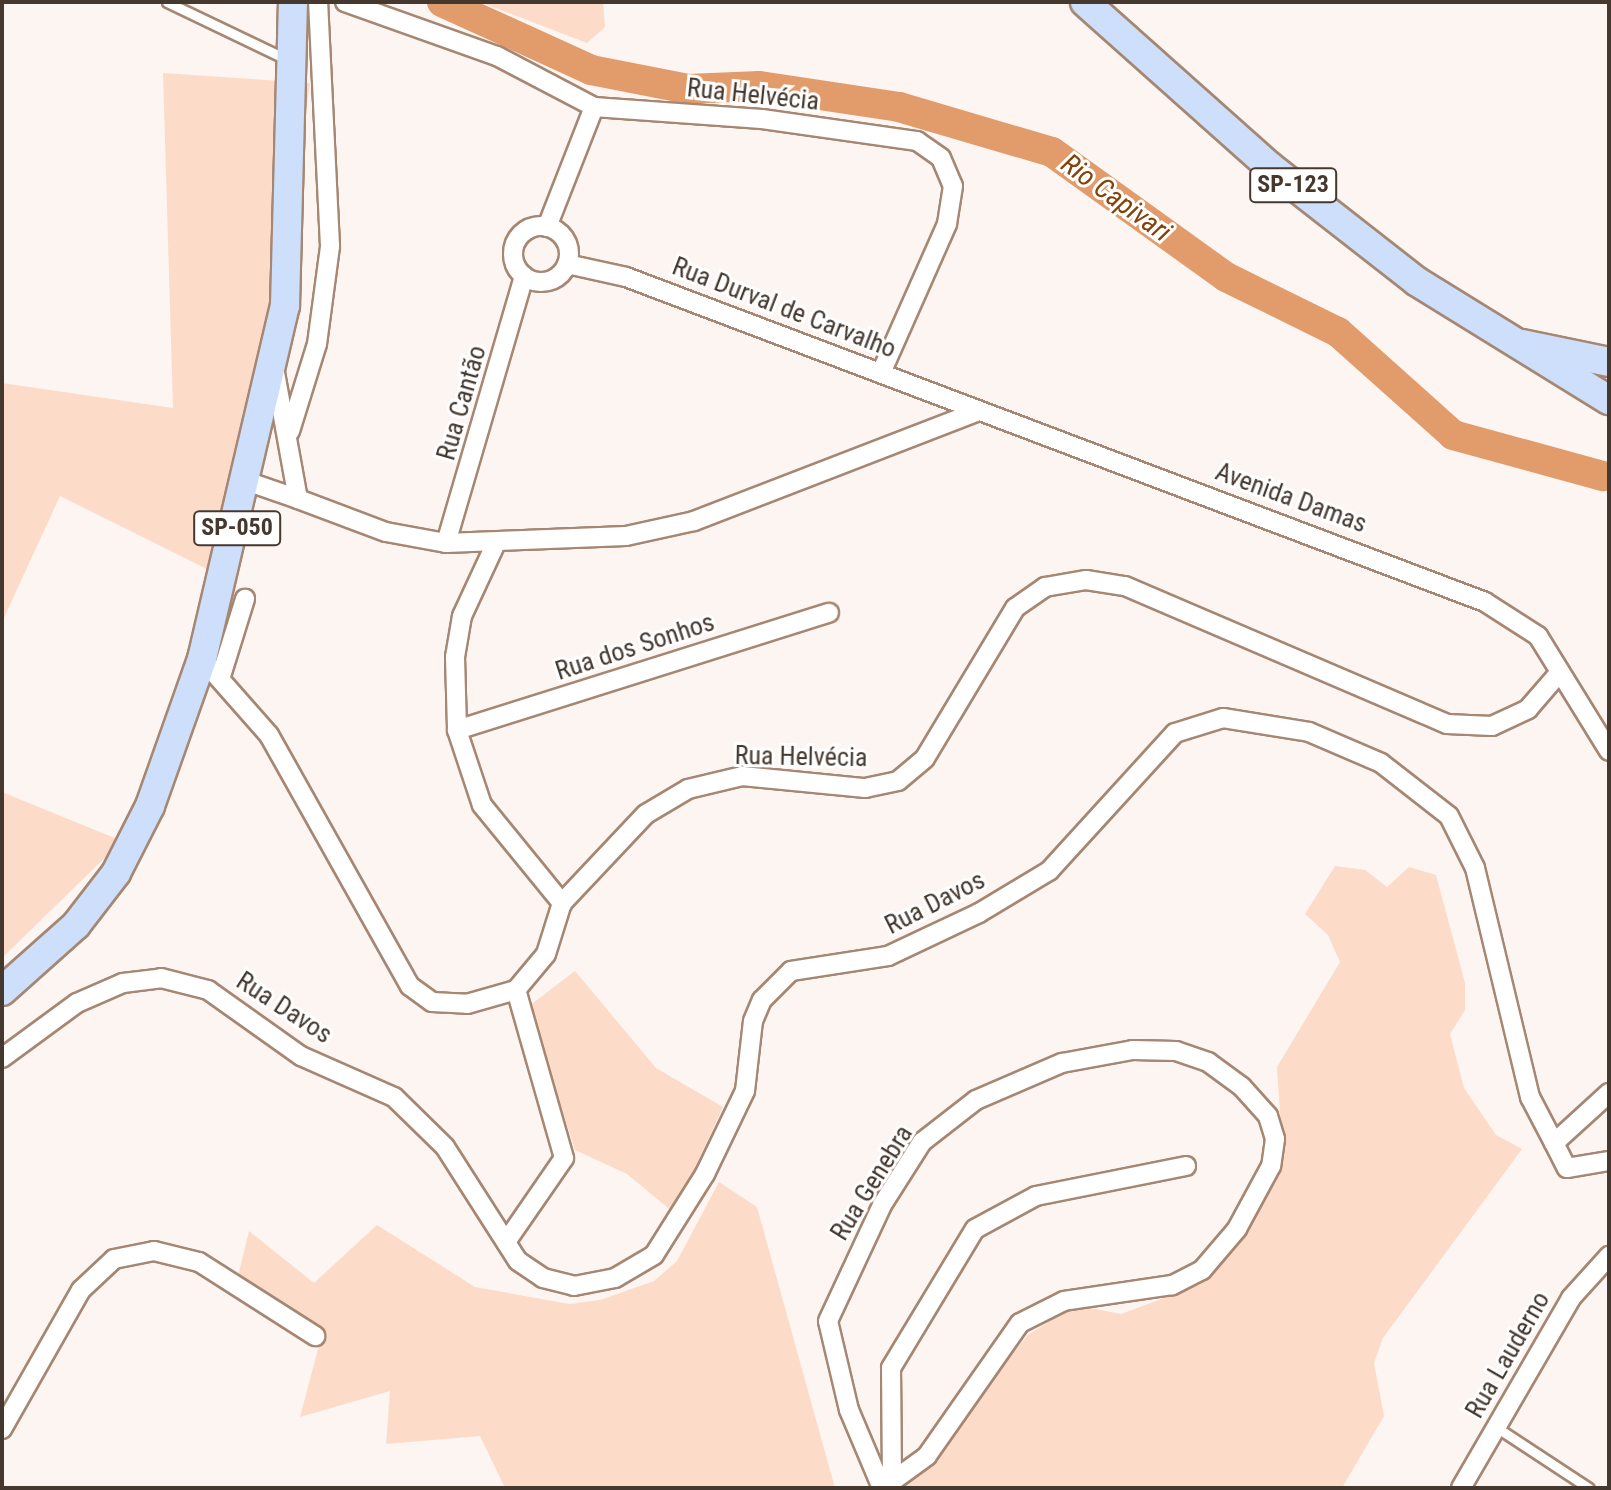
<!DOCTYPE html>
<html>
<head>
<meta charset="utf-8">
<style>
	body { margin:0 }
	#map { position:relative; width:1611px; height:1490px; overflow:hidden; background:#fcf5f1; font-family:"Roboto Condensed",sans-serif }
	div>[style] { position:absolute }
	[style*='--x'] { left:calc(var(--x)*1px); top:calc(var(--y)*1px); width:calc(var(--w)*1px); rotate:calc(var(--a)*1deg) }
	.green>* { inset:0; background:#fcdcc8 }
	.river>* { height:30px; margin:-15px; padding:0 15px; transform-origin:15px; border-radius:15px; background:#e29b6b }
	.roads { filter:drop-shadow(2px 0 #a58773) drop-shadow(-2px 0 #a58773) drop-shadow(0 2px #a58773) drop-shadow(0 -2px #a58773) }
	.service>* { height:9px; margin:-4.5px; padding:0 4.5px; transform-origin:4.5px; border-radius:4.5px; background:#fff }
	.minor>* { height:18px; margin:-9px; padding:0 9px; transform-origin:9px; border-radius:9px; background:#fff }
	.minor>.ring { margin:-9px; padding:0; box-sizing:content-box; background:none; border:18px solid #fff; border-radius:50% }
	.primary>* { height:28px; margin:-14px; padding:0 14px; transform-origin:14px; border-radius:14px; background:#cddffa }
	span { translate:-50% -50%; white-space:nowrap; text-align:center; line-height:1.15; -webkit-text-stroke:6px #fff; paint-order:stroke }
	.shield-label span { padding:2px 6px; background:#fff; border:2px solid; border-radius:6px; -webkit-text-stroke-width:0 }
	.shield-label { font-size:24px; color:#45382f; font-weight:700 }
	.street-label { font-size:26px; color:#45382f }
	.water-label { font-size:28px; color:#834208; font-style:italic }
	.frame { position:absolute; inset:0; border:4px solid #45382f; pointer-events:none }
</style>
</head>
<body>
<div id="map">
	<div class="green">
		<i style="clip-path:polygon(480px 2px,603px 2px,605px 27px,587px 43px)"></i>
		<i style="clip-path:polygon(163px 73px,310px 83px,237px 584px,60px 496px,2px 622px,2px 383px,173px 408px)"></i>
		<i style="clip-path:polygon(2px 792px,122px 841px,2px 958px)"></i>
		<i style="clip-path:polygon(1335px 866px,1365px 870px,1387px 887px,1409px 867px,1436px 875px,1465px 983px,1465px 1010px,1450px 1034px,1464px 1088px,1496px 1135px,1522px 1149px,1383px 1338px,1374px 1363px,1384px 1416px,1342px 1488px,902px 1488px,1028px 1335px,1075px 1305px,1121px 1314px,1199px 1285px,1233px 1252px,1283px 1160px,1277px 1067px,1340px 962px,1328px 935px,1305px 914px)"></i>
		<i style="clip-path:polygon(575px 971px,656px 1068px,723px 1107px,674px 1213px,627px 1174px,575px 1150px,529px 1006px)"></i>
		<i style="clip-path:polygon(719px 1182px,757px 1207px,835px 1488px,505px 1488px,480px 1436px,386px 1444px,390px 1391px,300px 1417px,323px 1330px,237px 1280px,249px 1231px,314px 1283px,377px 1225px,475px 1287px,569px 1304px,600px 1300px,654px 1281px,677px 1261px)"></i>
	</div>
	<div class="river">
		<i style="--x:442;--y:2;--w:164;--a:24.5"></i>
		<i style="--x:591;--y:70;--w:99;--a:11.1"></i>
		<i style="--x:688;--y:89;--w:71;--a:-2.4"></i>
		<i style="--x:759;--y:86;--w:142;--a:8.5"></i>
		<i style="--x:899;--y:107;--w:159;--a:16.4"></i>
		<i style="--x:1052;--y:152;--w:214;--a:35.7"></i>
		<i style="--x:1226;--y:277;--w:125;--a:26.2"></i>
		<i style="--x:1338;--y:332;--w:154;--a:41.8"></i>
		<i style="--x:1453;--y:435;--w:156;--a:15.3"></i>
	</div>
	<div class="roads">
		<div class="service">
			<i style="--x:167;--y:2;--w:134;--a:25.6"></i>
			<i style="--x:1496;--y:1427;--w:111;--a:33.3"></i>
		</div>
		<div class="minor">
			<i style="--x:345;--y:2;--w:161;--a:19.6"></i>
			<i style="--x:497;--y:56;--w:110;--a:27.7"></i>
			<i style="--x:594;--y:107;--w:168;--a:4.1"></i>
			<i style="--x:762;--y:119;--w:157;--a:8.1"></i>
			<i style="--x:917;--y:141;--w:29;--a:35"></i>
			<i style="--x:941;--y:158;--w:30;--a:67"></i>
			<i style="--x:953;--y:186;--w:38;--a:99"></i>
			<i style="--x:947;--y:224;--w:163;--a:113.9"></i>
			<i class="ring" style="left:513px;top:226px;width:38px;height:38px"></i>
			<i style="--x:547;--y:227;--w:129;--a:-68.6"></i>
			<i style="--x:567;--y:264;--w:60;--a:12.4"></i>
			<i style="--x:626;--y:277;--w:918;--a:20.72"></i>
			<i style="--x:1485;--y:602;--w:63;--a:32.7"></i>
			<i style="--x:1538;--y:636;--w:135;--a:58.3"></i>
			<i style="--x:274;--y:367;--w:134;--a:79.7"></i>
			<i style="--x:298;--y:499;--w:94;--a:20.6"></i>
			<i style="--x:386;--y:532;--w:61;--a:10.4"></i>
			<i style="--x:446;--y:543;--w:180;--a:-2.2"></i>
			<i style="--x:626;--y:536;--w:70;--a:-12.4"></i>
			<i style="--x:694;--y:521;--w:305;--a:-21.1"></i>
			<i style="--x:290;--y:431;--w:91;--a:-72.8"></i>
			<i style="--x:317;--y:344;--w:99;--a:-82.4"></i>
			<i style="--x:330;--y:246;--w:244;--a:-92.8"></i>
			<i style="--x:249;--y:482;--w:52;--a:19.1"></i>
			<i style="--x:446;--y:543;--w:278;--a:-73.7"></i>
			<i style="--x:495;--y:545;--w:78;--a:114.9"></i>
			<i style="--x:462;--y:616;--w:42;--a:99.7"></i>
			<i style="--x:455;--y:657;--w:73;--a:88.4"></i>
			<i style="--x:457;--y:730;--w:79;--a:71.6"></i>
			<i style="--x:482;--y:805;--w:127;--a:50.8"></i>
			<i style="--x:202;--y:659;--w:101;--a:48.6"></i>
			<i style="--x:269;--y:735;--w:288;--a:60.7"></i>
			<i style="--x:410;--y:986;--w:27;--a:36"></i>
			<i style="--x:432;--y:1002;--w:35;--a:3"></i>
			<i style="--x:467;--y:1004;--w:51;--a:-15.9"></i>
			<i style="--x:516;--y:990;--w:47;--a:-50.2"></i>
			<i style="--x:546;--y:954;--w:53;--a:-72.6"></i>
			<i style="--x:562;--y:903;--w:122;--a:-46.7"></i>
			<i style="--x:646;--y:814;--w:49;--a:-30.8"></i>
			<i style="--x:688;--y:789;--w:56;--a:-13.5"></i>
			<i style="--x:742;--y:776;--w:124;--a:5.6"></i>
			<i style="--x:865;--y:788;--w:34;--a:-12"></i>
			<i style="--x:898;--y:781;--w:35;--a:-40"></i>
			<i style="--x:925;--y:758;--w:175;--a:-59"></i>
			<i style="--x:1015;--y:608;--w:37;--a:-35"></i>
			<i style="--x:1045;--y:587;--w:42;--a:-9.7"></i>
			<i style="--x:1086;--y:580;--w:39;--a:9"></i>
			<i style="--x:1125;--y:586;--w:350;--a:23.2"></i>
			<i style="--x:1447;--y:724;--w:45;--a:2.5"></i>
			<i style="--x:1492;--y:726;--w:40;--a:-25"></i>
			<i style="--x:1528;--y:709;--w:49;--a:-49.1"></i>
			<i style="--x:221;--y:676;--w:81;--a:-72.7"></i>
			<i style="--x:457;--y:730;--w:390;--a:-17.5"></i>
			<i style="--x:2;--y:1058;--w:93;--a:-36.3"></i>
			<i style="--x:77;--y:1003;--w:50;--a:-23.5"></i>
			<i style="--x:123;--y:983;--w:38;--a:-7"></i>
			<i style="--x:161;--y:978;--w:49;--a:14.3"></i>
			<i style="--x:208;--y:990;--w:114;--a:35.4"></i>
			<i style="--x:301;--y:1056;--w:102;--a:23.8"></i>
			<i style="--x:394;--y:1097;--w:71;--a:44.4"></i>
			<i style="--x:445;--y:1147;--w:135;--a:57.4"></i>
			<i style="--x:518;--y:1261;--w:30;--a:34"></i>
			<i style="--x:543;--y:1278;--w:32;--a:14"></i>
			<i style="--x:574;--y:1286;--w:42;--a:-11"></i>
			<i style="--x:615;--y:1278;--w:45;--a:-30.5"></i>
			<i style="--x:654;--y:1255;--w:96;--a:-57.8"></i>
			<i style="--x:705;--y:1174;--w:92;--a:-64.3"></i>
			<i style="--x:745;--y:1091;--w:70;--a:-83.5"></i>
			<i style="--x:753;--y:1021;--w:23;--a:-67"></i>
			<i style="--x:762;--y:1000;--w:41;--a:-45"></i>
			<i style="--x:791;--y:971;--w:98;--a:-8.8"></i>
			<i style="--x:888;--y:956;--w:101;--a:-25.3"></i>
			<i style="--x:979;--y:913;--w:82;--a:-31"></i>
			<i style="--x:1049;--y:871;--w:187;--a:-47.6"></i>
			<i style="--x:1175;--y:733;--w:50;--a:-17.4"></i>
			<i style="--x:1223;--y:718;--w:87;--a:9.2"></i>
			<i style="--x:1309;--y:732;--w:78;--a:23.3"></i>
			<i style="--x:1381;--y:763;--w:86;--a:37.9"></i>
			<i style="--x:1449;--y:816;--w:58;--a:63.4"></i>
			<i style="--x:1475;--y:868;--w:236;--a:76.5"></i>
			<i style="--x:1530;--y:1097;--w:52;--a:62.4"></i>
			<i style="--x:1609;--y:1093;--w:74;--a:137.7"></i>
			<i style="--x:1554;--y:1143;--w:28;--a:63"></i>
			<i style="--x:1567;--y:1168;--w:43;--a:-9.5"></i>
			<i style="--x:506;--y:1242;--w:102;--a:-55.4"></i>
			<i style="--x:564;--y:1158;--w:175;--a:-105.9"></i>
			<i style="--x:2;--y:1429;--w:160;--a:-60.4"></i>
			<i style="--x:81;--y:1290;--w:45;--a:-43.2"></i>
			<i style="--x:114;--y:1259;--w:41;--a:-11.3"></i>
			<i style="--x:154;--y:1251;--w:46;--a:13.7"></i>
			<i style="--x:199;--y:1262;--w:138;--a:32.5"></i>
			<i style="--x:892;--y:1481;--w:113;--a:-90.5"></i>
			<i style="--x:891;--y:1368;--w:162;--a:-58.9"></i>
			<i style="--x:975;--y:1229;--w:69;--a:-28.4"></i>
			<i style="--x:1036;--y:1196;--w:153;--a:-11.3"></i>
			<i style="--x:882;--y:1488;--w:85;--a:-112.9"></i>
			<i style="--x:849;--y:1410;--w:91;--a:-103.3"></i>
			<i style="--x:828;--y:1321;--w:128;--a:-65"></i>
			<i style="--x:882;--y:1205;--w:75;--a:-57.6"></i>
			<i style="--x:922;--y:1142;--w:68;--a:-37.9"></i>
			<i style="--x:976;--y:1100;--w:94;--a:-23.3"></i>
			<i style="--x:1062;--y:1063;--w:72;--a:-10.4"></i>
			<i style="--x:1133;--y:1050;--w:43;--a:1.3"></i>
			<i style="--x:1176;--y:1051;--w:34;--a:19"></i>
			<i style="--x:1208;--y:1062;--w:42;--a:36.3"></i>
			<i style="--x:1242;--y:1087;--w:39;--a:48"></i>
			<i style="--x:1268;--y:1116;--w:24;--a:73"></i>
			<i style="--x:1275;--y:1139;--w:27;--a:98"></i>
			<i style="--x:1271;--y:1166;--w:72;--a:118.4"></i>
			<i style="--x:1237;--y:1229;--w:54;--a:130.5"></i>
			<i style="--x:1202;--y:1270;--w:34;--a:153"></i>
			<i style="--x:1172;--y:1285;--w:109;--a:171.6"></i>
			<i style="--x:1064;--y:1301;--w:49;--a:153.4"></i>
			<i style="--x:1020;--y:1323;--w:162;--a:125"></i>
			<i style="--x:927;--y:1456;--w:54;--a:144"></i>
			<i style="--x:1461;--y:1488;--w:220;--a:-59.9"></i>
			<i style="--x:1571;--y:1298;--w:57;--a:-47.9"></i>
		</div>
		<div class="primary">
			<i style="--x:1085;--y:2;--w:246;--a:41.7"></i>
			<i style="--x:1269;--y:166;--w:187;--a:38"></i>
			<i style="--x:1416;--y:281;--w:227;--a:31.7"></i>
			<i style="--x:1522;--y:344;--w:89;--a:11.7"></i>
			<i style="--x:2;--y:991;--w:99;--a:-41.7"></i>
			<i style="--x:76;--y:925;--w:66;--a:-52.4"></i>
			<i style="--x:116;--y:873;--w:75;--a:-63.1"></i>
			<i style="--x:150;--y:806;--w:156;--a:-70.5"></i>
			<i style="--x:202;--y:659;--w:363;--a:-76.8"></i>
			<i style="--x:285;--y:306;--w:304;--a:-88.5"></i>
		</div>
	</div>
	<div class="shield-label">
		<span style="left:1293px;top:185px">SP-123</span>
		<span style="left:237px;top:528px">SP-050</span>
	</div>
	<div class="street-label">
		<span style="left:753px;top:95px;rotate:6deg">Rua Helvécia</span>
		<span style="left:784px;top:308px;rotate:21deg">Rua Durval de Carvalho</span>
		<span style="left:462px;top:403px;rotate:-74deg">Rua Cantão</span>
		<span style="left:1291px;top:498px;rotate:20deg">Avenida Damas</span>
		<span style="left:635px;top:647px;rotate:-18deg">Rua dos Sonhos</span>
		<span style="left:801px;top:757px;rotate:1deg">Rua Helvécia</span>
		<span style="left:935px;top:903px;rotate:-27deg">Rua Davos</span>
		<span style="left:284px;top:1008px;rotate:33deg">Rua Davos</span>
		<span style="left:872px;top:1183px;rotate:-58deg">Rua Genebra</span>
		<span style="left:1508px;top:1355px;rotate:-60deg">Rua Lauderno</span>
	</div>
	<div class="water-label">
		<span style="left:1116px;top:198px;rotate:36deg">Rio Capivari</span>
	</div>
	<div class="frame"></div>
</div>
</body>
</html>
